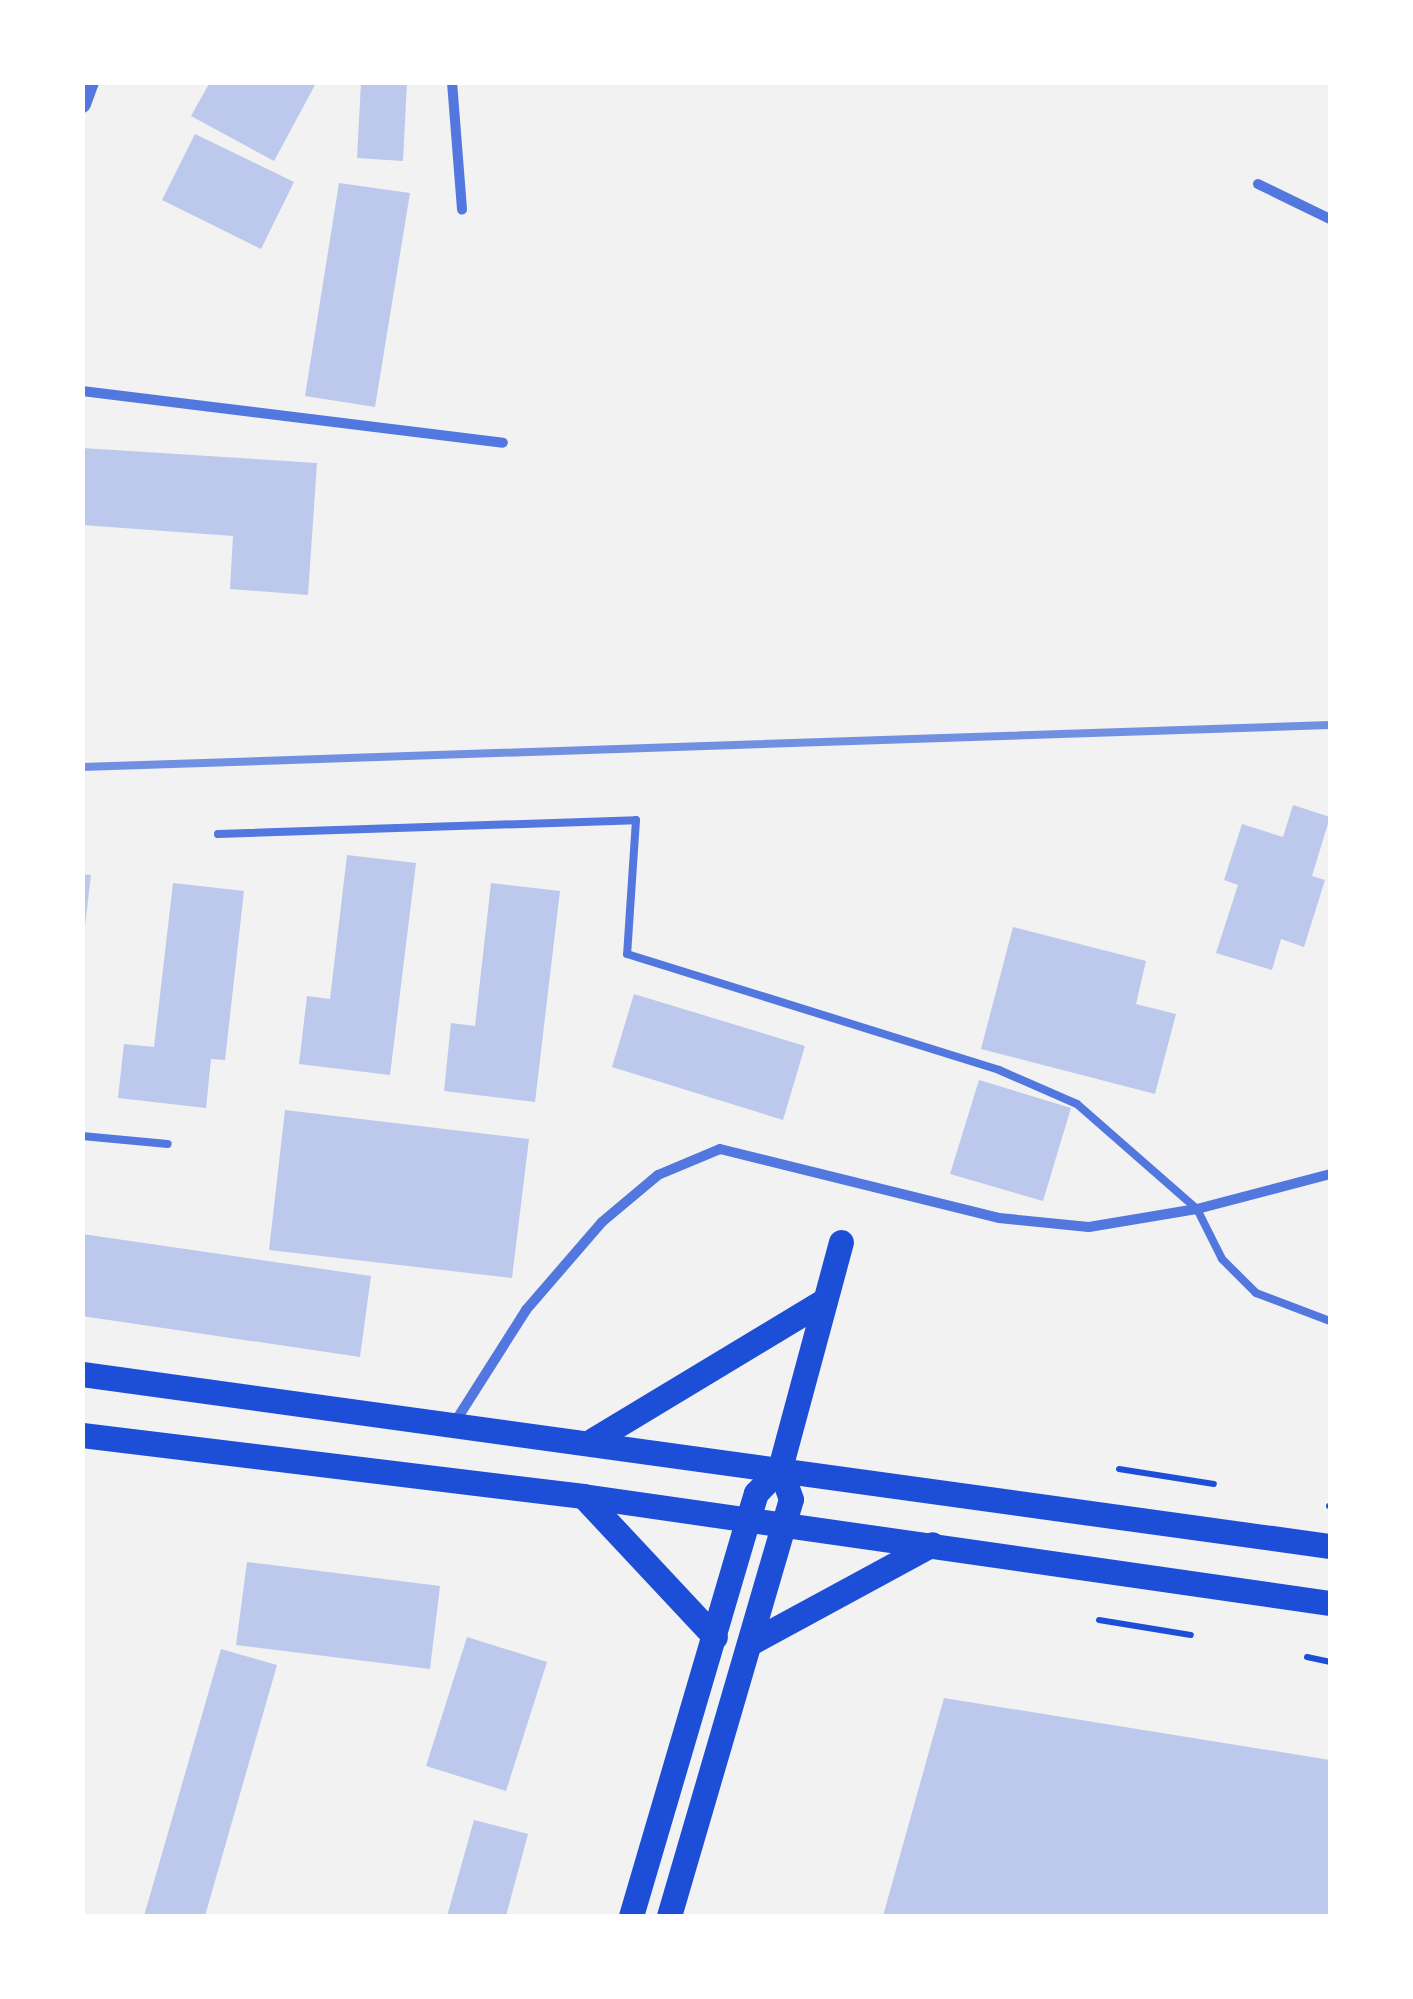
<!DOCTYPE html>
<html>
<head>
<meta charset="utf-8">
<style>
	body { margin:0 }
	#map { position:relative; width:1413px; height:1999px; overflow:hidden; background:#f2f2f2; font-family:Barlow,sans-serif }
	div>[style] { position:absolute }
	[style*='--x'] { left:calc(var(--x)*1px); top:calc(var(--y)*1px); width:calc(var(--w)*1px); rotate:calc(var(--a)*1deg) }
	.building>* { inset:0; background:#bdc9ec }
	.path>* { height:6px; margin:-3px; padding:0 3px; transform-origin:3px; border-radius:3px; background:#1d4ed8 }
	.service>* { height:8px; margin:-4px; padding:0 4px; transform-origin:4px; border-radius:4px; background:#5277de }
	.minor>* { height:10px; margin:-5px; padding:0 5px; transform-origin:5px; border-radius:5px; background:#5277de }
	.tertiary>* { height:18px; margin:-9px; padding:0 9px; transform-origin:9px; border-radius:9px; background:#5277de }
	.primary>* { height:25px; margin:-12.5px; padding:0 12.5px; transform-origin:12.5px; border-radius:12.5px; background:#1d4ed8 }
	.rail>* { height:8px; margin:-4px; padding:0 4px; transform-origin:4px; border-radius:4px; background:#7290e2 }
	span { translate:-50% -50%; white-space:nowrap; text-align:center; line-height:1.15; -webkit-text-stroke:10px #fff; paint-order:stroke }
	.frame { position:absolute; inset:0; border:85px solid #fff; pointer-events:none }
</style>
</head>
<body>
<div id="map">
	<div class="building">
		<i style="clip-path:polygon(210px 82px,310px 82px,315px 85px,274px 161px,191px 116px)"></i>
		<i style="clip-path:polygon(361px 82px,407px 82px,403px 161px,357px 158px)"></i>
		<i style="clip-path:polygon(195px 134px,294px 182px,261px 249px,162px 200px)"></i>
		<i style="clip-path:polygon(339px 183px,410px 193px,375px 407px,305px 396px)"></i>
		<i style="clip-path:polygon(82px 448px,317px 463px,308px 595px,230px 589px,233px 536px,82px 525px)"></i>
		<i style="clip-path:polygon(1293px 805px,1330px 817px,1312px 876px,1325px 880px,1304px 947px,1281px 939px,1272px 970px,1216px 953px,1238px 885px,1224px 880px,1242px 824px,1283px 837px)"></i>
		<i style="clip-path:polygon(347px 855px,416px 863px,390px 1075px,299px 1064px,307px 996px,330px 999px)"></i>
		<i style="clip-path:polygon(82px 874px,91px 875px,85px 926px,82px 925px)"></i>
		<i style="clip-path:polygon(173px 883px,244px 891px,225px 1060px,211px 1059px,206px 1108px,118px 1098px,124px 1044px,154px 1047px)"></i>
		<i style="clip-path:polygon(491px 883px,560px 891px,535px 1102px,444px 1091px,451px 1023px,475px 1026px)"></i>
		<i style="clip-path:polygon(1013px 927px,1146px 961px,1136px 1004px,1176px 1014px,1155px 1094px,981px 1049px)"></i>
		<i style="clip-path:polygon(634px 994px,805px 1046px,783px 1120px,612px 1067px)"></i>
		<i style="clip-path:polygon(979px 1080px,1071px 1108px,1043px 1201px,950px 1174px)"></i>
		<i style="clip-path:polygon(285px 1110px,529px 1139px,512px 1278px,269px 1250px)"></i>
		<i style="clip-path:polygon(82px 1234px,371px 1276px,360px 1357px,82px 1316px)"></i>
		<i style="clip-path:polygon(247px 1562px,440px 1586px,430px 1669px,236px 1645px)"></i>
		<i style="clip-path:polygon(467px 1637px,547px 1662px,506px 1791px,426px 1766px)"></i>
		<i style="clip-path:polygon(221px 1649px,277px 1665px,205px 1916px,144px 1916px)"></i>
		<i style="clip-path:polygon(944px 1698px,1330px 1760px,1330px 1916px,883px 1916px)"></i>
		<i style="clip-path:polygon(474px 1820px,528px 1834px,506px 1916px,447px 1916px)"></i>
	</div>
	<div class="path">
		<i style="--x:1119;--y:1469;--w:96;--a:9"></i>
		<i style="--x:1329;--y:1506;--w:1;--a:0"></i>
		<i style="--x:1099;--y:1620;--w:93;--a:9.3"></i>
		<i style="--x:1307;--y:1657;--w:24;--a:12"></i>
	</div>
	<div class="service">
		<i style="--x:218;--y:834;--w:418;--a:-1.9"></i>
		<i style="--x:636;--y:820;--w:134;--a:93.8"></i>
		<i style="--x:627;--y:954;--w:390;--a:17.3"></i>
		<i style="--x:999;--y:1070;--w:85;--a:23.6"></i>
		<i style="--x:1077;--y:1104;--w:159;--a:41.2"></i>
		<i style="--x:1197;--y:1209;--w:56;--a:63.4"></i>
		<i style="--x:1222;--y:1259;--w:48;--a:45"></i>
		<i style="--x:1256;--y:1293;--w:79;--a:20.7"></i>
		<i style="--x:82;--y:1136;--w:86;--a:5.3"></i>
	</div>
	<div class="minor">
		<i style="--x:452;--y:82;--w:128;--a:85.5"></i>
		<i style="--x:1258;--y:184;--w:80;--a:25.9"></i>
		<i style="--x:82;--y:391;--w:424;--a:7"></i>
		<i style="--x:455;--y:1422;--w:133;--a:-57.6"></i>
		<i style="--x:526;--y:1310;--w:116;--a:-49.2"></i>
		<i style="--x:602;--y:1222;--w:73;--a:-40"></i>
		<i style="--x:658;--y:1175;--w:67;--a:-22.8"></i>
		<i style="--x:720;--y:1149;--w:287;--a:13.9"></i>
		<i style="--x:999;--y:1218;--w:90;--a:5.7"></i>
		<i style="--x:1089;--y:1227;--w:109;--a:-9.5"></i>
		<i style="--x:1197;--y:1209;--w:138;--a:-14.7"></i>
	</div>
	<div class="tertiary">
		<i style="--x:82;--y:104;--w:23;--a:-70"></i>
	</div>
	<div class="primary">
		<i style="--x:82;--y:1374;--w:1260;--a:7.85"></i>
		<i style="--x:82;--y:1435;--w:505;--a:6.94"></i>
		<i style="--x:583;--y:1496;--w:755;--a:8.15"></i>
		<i style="--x:593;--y:1440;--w:271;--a:-31.1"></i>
		<i style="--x:583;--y:1496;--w:193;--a:46.9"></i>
		<i style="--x:750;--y:1643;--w:207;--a:-28.5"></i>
		<i style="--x:631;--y:1916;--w:414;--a:-73.6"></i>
		<i style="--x:748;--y:1519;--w:27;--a:-73"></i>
		<i style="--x:756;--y:1493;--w:35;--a:-46"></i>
		<i style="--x:780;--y:1468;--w:234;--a:-74.9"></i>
		<i style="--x:669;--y:1916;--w:434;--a:-73.7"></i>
		<i style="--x:791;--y:1499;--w:33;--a:-110"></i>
	</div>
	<div class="rail">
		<i style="--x:82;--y:767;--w:1249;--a:-1.93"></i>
	</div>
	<div class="frame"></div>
</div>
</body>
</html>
